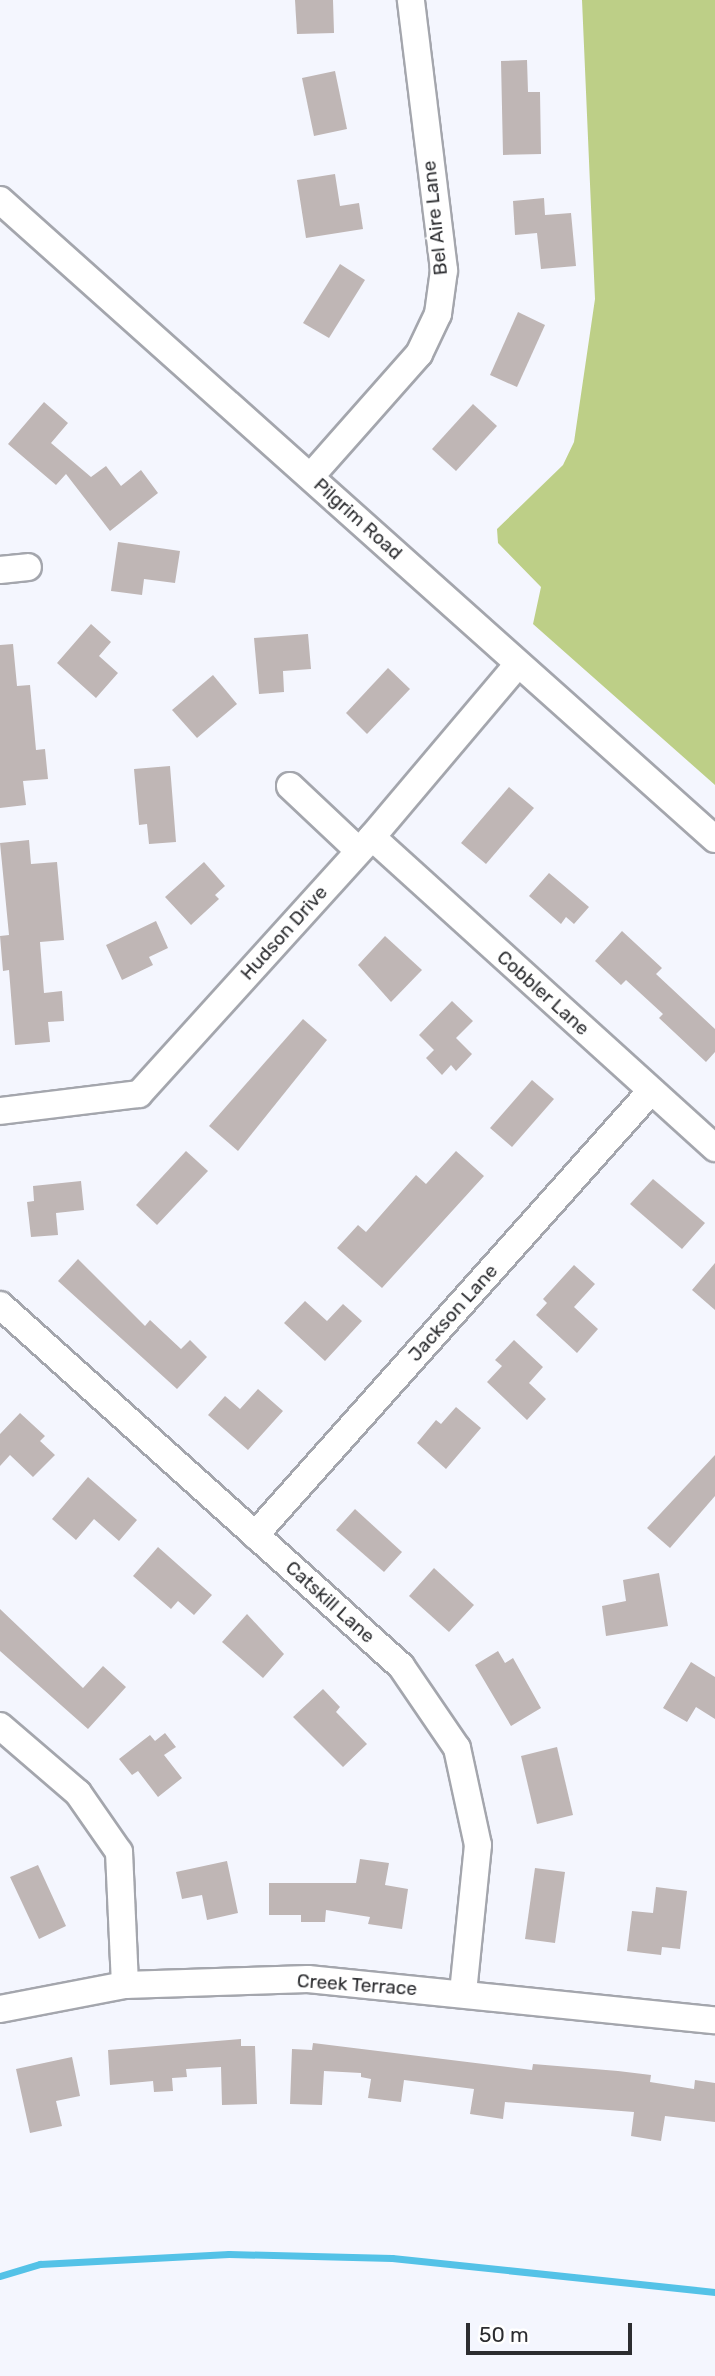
<!DOCTYPE html>
<html>
<head>
<meta charset="utf-8">
<style>
	body { margin:0 }
	#map { position:relative; width:715px; height:2376px; overflow:hidden; background:#f4f6fe; font-family:Rubik,sans-serif }
	div>[style] { position:absolute }
	[style*='--x'] { left:calc(var(--x)*1px); top:calc(var(--y)*1px); width:calc(var(--w)*1px); rotate:calc(var(--a)*1deg) }
	.green>* { inset:0; background:#bdcf87 }
	.stream>* { height:7px; margin:-3.5px; padding:0 3.5px; transform-origin:3.5px; border-radius:3.5px; background:#54c2e7 }
	.building>* { inset:0; background:#bfb6b5 }
	.roads { filter:drop-shadow(2px 0 #a4a6ad) drop-shadow(-2px 0 #a4a6ad) drop-shadow(0 2px #a4a6ad) drop-shadow(0 -2px #a4a6ad) }
	.minor>* { height:26px; margin:-13px; padding:0 13px; transform-origin:13px; border-radius:13px; background:#fff }
	span { translate:-50% -50%; white-space:nowrap; text-align:center; line-height:1.15; -webkit-text-stroke:6px #fff; paint-order:stroke }
	.street-label { font-size:19px; color:#2c2d30 }
	.scale { position:absolute; left:466px; top:2323px; width:166px; height:32px; box-sizing:border-box; border:4px solid #2c2d30; border-top:0; padding-left:9px; font-size:21px; line-height:24px; white-space:nowrap; color:#2c2d30; -webkit-text-stroke:5px #fff; paint-order:stroke }
</style>
</head>
<body>
<div id="map">
	<div class="green">
		<i style="clip-path:polygon(582px 0,715px 0,715px 785px,533px 624px,541px 587px,498px 543px,497px 529px,563px 465px,574px 442px,595px 299px)"></i>
	</div>
	<div class="stream">
		<i style="--x:0;--y:2276;--w:42;--a:-16.7"></i>
		<i style="--x:40;--y:2264;--w:189;--a:-3"></i>
		<i style="--x:229;--y:2254;--w:163;--a:1.4"></i>
		<i style="--x:392;--y:2258;--w:325;--a:6"></i>
	</div>
	<div class="building">
		<i style="clip-path:polygon(295px 0,333px 0,334px 33px,297px 34px)"></i>
		<i style="clip-path:polygon(527px 60px,528px 92px,540px 92px,541px 154px,503px 155px,501px 61px)"></i>
		<i style="clip-path:polygon(335px 71px,347px 129px,314px 136px,302px 78px)"></i>
		<i style="clip-path:polygon(335px 174px,340px 206px,359px 203px,363px 229px,306px 238px,297px 180px)"></i>
		<i style="clip-path:polygon(544px 198px,545px 215px,571px 213px,576px 266px,541px 269px,537px 233px,515px 235px,513px 201px)"></i>
		<i style="clip-path:polygon(340px 264px,365px 280px,329px 338px,303px 323px)"></i>
		<i style="clip-path:polygon(518px 312px,545px 325px,517px 387px,490px 375px)"></i>
		<i style="clip-path:polygon(44px 402px,68px 423px,51px 443px,91px 477px,106px 466px,121px 486px,141px 470px,158px 493px,110px 531px,66px 474px,56px 485px,8px 444px)"></i>
		<i style="clip-path:polygon(473px 404px,497px 426px,456px 471px,432px 449px)"></i>
		<i style="clip-path:polygon(118px 542px,180px 551px,175px 583px,144px 579px,142px 595px,111px 591px)"></i>
		<i style="clip-path:polygon(91px 624px,111px 642px,99px 656px,118px 673px,96px 698px,57px 663px)"></i>
		<i style="clip-path:polygon(308px 634px,311px 669px,283px 671px,284px 692px,259px 694px,254px 638px)"></i>
		<i style="clip-path:polygon(13px 644px,17px 686px,30px 685px,36px 750px,45px 749px,48px 779px,23px 781px,26px 805px,0 808px,0 645px)"></i>
		<i style="clip-path:polygon(388px 668px,410px 689px,367px 734px,346px 713px)"></i>
		<i style="clip-path:polygon(213px 675px,237px 704px,197px 738px,172px 710px)"></i>
		<i style="clip-path:polygon(170px 766px,176px 842px,149px 844px,147px 824px,139px 825px,134px 769px)"></i>
		<i style="clip-path:polygon(509px 787px,534px 808px,486px 864px,461px 843px)"></i>
		<i style="clip-path:polygon(29px 840px,31px 864px,57px 862px,64px 940px,40px 942px,44px 993px,62px 991px,64px 1021px,48px 1022px,50px 1042px,15px 1045px,9px 970px,3px 971px,0 936px,9px 935px,0 843px)"></i>
		<i style="clip-path:polygon(204px 862px,225px 886px,215px 895px,219px 899px,191px 925px,165px 897px)"></i>
		<i style="clip-path:polygon(549px 873px,589px 907px,574px 924px,566px 917px,561px 924px,529px 896px)"></i>
		<i style="clip-path:polygon(156px 921px,168px 948px,149px 957px,153px 965px,122px 980px,106px 945px)"></i>
		<i style="clip-path:polygon(622px 931px,662px 968px,656px 974px,715px 1029px,715px 1052px,706px 1062px,659px 1018px,663px 1014px,626px 980px,621px 985px,595px 961px)"></i>
		<i style="clip-path:polygon(385px 936px,422px 970px,391px 1002px,358px 965px)"></i>
		<i style="clip-path:polygon(452px 1001px,473px 1021px,456px 1038px,472px 1054px,456px 1071px,451px 1065px,442px 1075px,426px 1058px,434px 1050px,419px 1035px)"></i>
		<i style="clip-path:polygon(303px 1019px,327px 1040px,238px 1151px,209px 1126px)"></i>
		<i style="clip-path:polygon(532px 1080px,554px 1099px,512px 1147px,490px 1128px)"></i>
		<i style="clip-path:polygon(186px 1151px,208px 1171px,157px 1225px,136px 1205px)"></i>
		<i style="clip-path:polygon(456px 1151px,484px 1176px,382px 1288px,337px 1248px,358px 1225px,366px 1232px,416px 1175px,426px 1184px)"></i>
		<i style="clip-path:polygon(653px 1179px,705px 1223px,682px 1249px,630px 1204px)"></i>
		<i style="clip-path:polygon(81px 1181px,84px 1210px,56px 1213px,58px 1235px,31px 1237px,27px 1202px,34px 1201px,33px 1186px)"></i>
		<i style="clip-path:polygon(78px 1259px,145px 1326px,150px 1320px,181px 1349px,190px 1340px,207px 1357px,177px 1389px,58px 1281px)"></i>
		<i style="clip-path:polygon(715px 1263px,715px 1310px,692px 1290px)"></i>
		<i style="clip-path:polygon(574px 1265px,595px 1284px,574px 1307px,598px 1329px,577px 1353px,536px 1315px,547px 1303px,543px 1299px)"></i>
		<i style="clip-path:polygon(305px 1301px,327px 1321px,343px 1304px,362px 1321px,325px 1361px,284px 1323px)"></i>
		<i style="clip-path:polygon(514px 1340px,543px 1367px,529px 1383px,546px 1399px,527px 1420px,487px 1382px,502px 1366px,495px 1360px)"></i>
		<i style="clip-path:polygon(258px 1389px,283px 1411px,248px 1450px,208px 1415px,225px 1396px,240px 1409px)"></i>
		<i style="clip-path:polygon(456px 1407px,481px 1428px,446px 1469px,417px 1443px,436px 1420px,441px 1424px)"></i>
		<i style="clip-path:polygon(20px 1413px,45px 1436px,40px 1441px,55px 1455px,33px 1477px,10px 1455px,0 1466px,0 1434px)"></i>
		<i style="clip-path:polygon(715px 1455px,715px 1496px,670px 1548px,647px 1528px)"></i>
		<i style="clip-path:polygon(88px 1477px,137px 1520px,119px 1541px,94px 1519px,76px 1540px,52px 1519px)"></i>
		<i style="clip-path:polygon(355px 1509px,402px 1552px,384px 1572px,336px 1530px)"></i>
		<i style="clip-path:polygon(158px 1547px,212px 1595px,194px 1615px,178px 1601px,171px 1609px,133px 1576px)"></i>
		<i style="clip-path:polygon(434px 1568px,474px 1605px,449px 1632px,409px 1596px)"></i>
		<i style="clip-path:polygon(659px 1573px,668px 1626px,606px 1636px,602px 1606px,626px 1601px,623px 1580px)"></i>
		<i style="clip-path:polygon(0 1609px,83px 1688px,103px 1666px,126px 1687px,88px 1729px,0 1651px)"></i>
		<i style="clip-path:polygon(247px 1614px,284px 1654px,263px 1678px,222px 1642px)"></i>
		<i style="clip-path:polygon(498px 1651px,505px 1663px,513px 1658px,541px 1708px,511px 1726px,475px 1665px)"></i>
		<i style="clip-path:polygon(691px 1662px,715px 1677px,715px 1719px,696px 1707px,687px 1722px,663px 1708px)"></i>
		<i style="clip-path:polygon(323px 1689px,340px 1707px,336px 1712px,367px 1744px,343px 1767px,293px 1717px)"></i>
		<i style="clip-path:polygon(165px 1733px,176px 1747px,164px 1755px,182px 1778px,158px 1797px,138px 1771px,132px 1775px,119px 1759px,150px 1735px,155px 1741px)"></i>
		<i style="clip-path:polygon(557px 1747px,573px 1815px,537px 1824px,521px 1756px)"></i>
		<i style="clip-path:polygon(360px 1859px,389px 1863px,385px 1885px,408px 1889px,402px 1929px,368px 1924px,370px 1917px,326px 1910px,325px 1922px,301px 1922px,301px 1915px,269px 1915px,269px 1883px,356px 1883px)"></i>
		<i style="clip-path:polygon(227px 1861px,238px 1913px,207px 1920px,202px 1895px,182px 1899px,176px 1872px)"></i>
		<i style="clip-path:polygon(38px 1865px,66px 1926px,39px 1939px,10px 1877px)"></i>
		<i style="clip-path:polygon(535px 1868px,565px 1872px,555px 1943px,525px 1939px)"></i>
		<i style="clip-path:polygon(656px 1887px,687px 1891px,680px 1949px,662px 1947px,661px 1955px,627px 1951px,632px 1911px,653px 1913px)"></i>
		<i style="clip-path:polygon(241px 2039px,241px 2046px,255px 2046px,257px 2104px,222px 2105px,221px 2067px,186px 2069px,187px 2077px,172px 2078px,173px 2091px,154px 2092px,153px 2081px,110px 2085px,108px 2050px)"></i>
		<i style="clip-path:polygon(313px 2043px,532px 2070px,533px 2064px,618px 2071px,651px 2075px,650px 2082px,694px 2089px,695px 2080px,715px 2083px,715px 2122px,665px 2116px,661px 2141px,631px 2136px,634px 2112px,505px 2102px,503px 2119px,470px 2114px,474px 2089px,404px 2080px,401px 2102px,368px 2098px,371px 2079px,361px 2077px,361px 2073px,324px 2071px,322px 2105px,290px 2104px,292px 2049px,312px 2050px)"></i>
		<i style="clip-path:polygon(72px 2057px,80px 2096px,56px 2101px,62px 2126px,30px 2133px,16px 2069px)"></i>
	</div>
	<div class="roads">
		<div class="minor">
			<i style="--x:0;--y:200;--w:959;--a:41.79"></i>
			<i style="--x:311;--y:476;--w:163;--a:-48.5"></i>
			<i style="--x:419;--y:354;--w:44;--a:-64.6"></i>
			<i style="--x:438;--y:314;--w:44;--a:-82.2"></i>
			<i style="--x:444;--y:270;--w:272;--a:-97"></i>
			<i style="--x:0;--y:570;--w:28;--a:-6"></i>
			<i style="--x:290;--y:786;--w:93;--a:43.3"></i>
			<i style="--x:372;--y:837;--w:463;--a:42.2"></i>
			<i style="--x:0;--y:1111;--w:140;--a:-7"></i>
			<i style="--x:139;--y:1094;--w:347;--a:-47.8"></i>
			<i style="--x:372;--y:837;--w:226;--a:-49.8"></i>
			<i style="--x:0;--y:1305;--w:540;--a:42"></i>
			<i style="--x:401;--y:1666;--w:99;--a:55.7"></i>
			<i style="--x:457;--y:1748;--w:99;--a:77.8"></i>
			<i style="--x:478;--y:1845;--w:149;--a:95.8"></i>
			<i style="--x:255;--y:1535;--w:595;--a:-48.27"></i>
			<i style="--x:0;--y:1726;--w:103;--a:40.7"></i>
			<i style="--x:78;--y:1793;--w:72;--a:55.2"></i>
			<i style="--x:119;--y:1852;--w:133;--a:87.4"></i>
			<i style="--x:0;--y:2009;--w:127;--a:-10.9"></i>
			<i style="--x:125;--y:1985;--w:183;--a:-1.9"></i>
			<i style="--x:308;--y:1979;--w:409;--a:5.8"></i>
		</div>
	</div>
	<div class="street-label">
		<span style="left:435px;top:218px;rotate:-96deg">Bel Aire Lane</span>
		<span style="left:358px;top:519px;rotate:42deg">Pilgrim Road</span>
		<span style="left:284px;top:933px;rotate:-48deg">Hudson Drive</span>
		<span style="left:543px;top:993px;rotate:42deg">Cobbler Lane</span>
		<span style="left:453px;top:1313px;rotate:-48deg">Jackson Lane</span>
		<span style="left:330px;top:1602px;rotate:42deg">Catskill Lane</span>
		<span style="left:357px;top:1985px;rotate:4deg">Creek Terrace</span>
	</div>
	<div class="scale">50 m</div>
</div>
</body>
</html>
